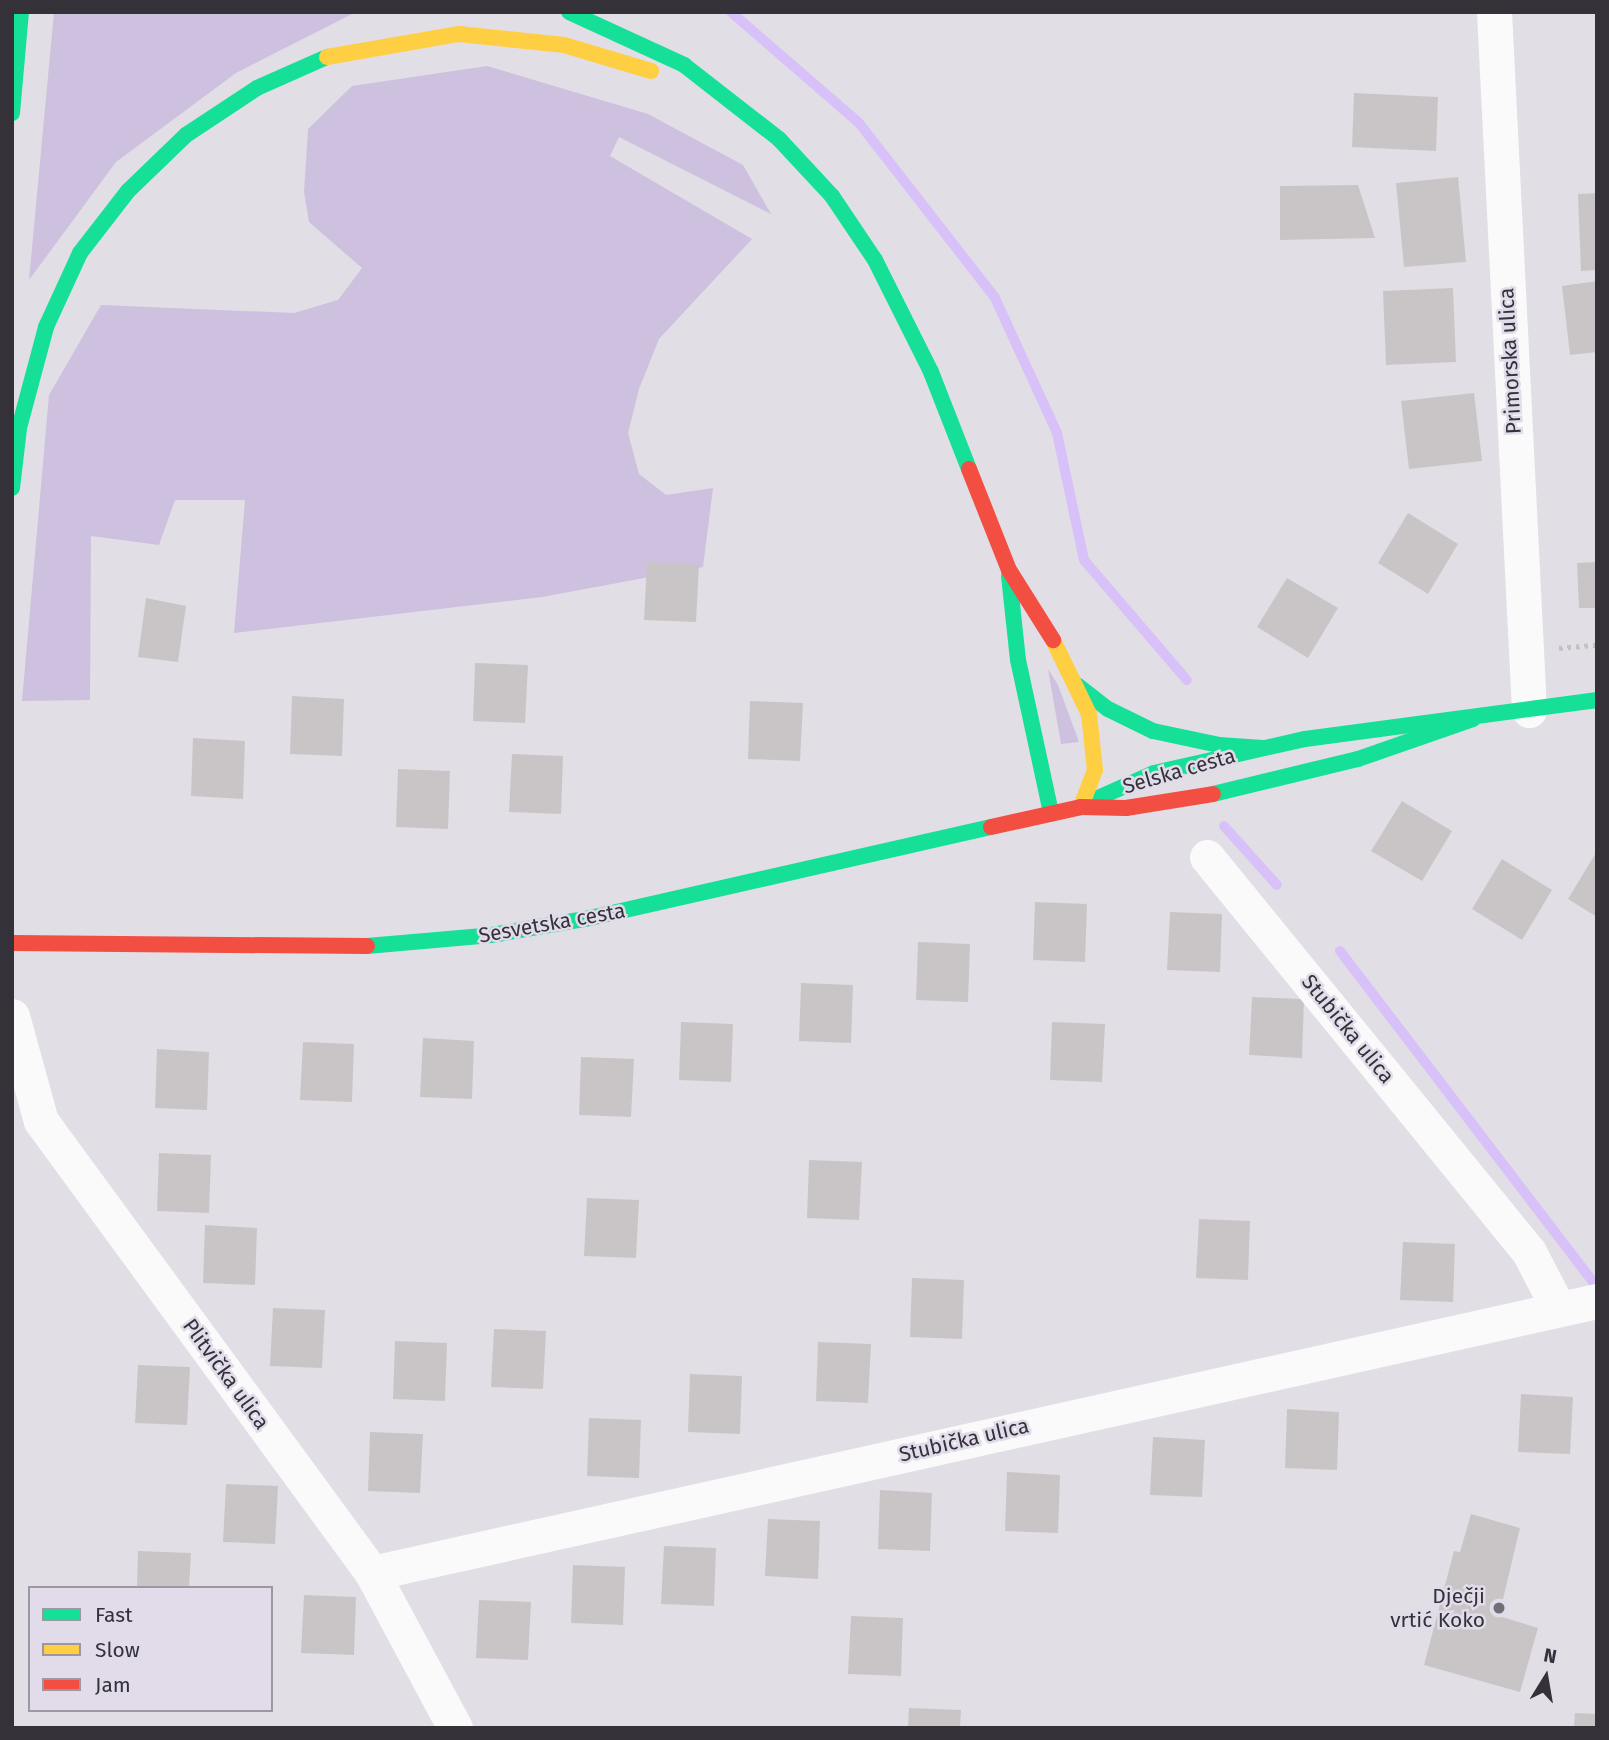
<!DOCTYPE html>
<html>
<head>
<meta charset="utf-8">
<style>
	body { margin:0 }
	#map { position:relative; width:1609px; height:1740px; overflow:hidden; background:#e2dee6; font-family:"Fira Sans",sans-serif }
	div>[style] { position:absolute }
	[style*='--x'] { left:calc(var(--x)*1px); top:calc(var(--y)*1px); width:calc(var(--w)*1px); rotate:calc(var(--a)*1deg) }
	.green>* { inset:0; background:#cec0df }
	.stream>* { height:10px; margin:-5px; padding:0 5px; transform-origin:5px; border-radius:5px; background:#d8c1f8 }
	.building>* { inset:0; background:#c9c5c6 }
	.path>* { height:4.5px; margin-top:-2.25px; transform-origin:0; background:repeating-linear-gradient(90deg,#c2c1c4 0 3.5px,transparent 0 8.5px) }
	.street>* { height:35px; margin:-17.5px; padding:0 17.5px; transform-origin:17.5px; border-radius:17.5px; background:#fbfafb }
	.fast>* { height:16px; margin:-8px; padding:0 8px; transform-origin:8px; border-radius:8px; background:#16e098 }
	.slow>* { height:16px; margin:-8px; padding:0 8px; transform-origin:8px; border-radius:8px; background:#ffcf43 }
	.jam>* { height:16px; margin:-8px; padding:0 8px; transform-origin:8px; border-radius:8px; background:#f24e42 }
	.dots>* { width:19px; height:19px; translate:-50% -50%; box-sizing:border-box; border:4px solid #e1dbea; border-radius:50% }
	span { translate:-50% -50%; white-space:nowrap; text-align:center; line-height:1.15; -webkit-text-stroke:5px #e1dbea; paint-order:stroke }
	.street-label { font-size:21px; color:#343238 }
	.poi-label { font-size:21px; color:#343238 }
	.right { translate:-100% -50%; text-align:right }
	.frame { position:absolute; inset:0; border:14px solid #343238; pointer-events:none }
	.legend { position:absolute; left:28px; top:1586px; width:245px; height:126px; box-sizing:border-box; background:#e1dbea; border:2px solid #9c97a3; margin:0; padding:9px 12px; list-style:none; font-size:21px; color:#343238 }
	.legend li { display:flex; align-items:center; gap:14px; height:35px }
	.legend b { width:35px; border:2px solid #9c97a3 }
	.north { position:absolute; left:1511px; top:1642px; width:70px; height:70px; -webkit-text-stroke:5px #e1dbea; paint-order:stroke; rotate:11deg; font-size:19px; font-weight:700; line-height:28px; text-align:center; color:#343238 }
	.north::after { content:''; display:block; margin:auto; width:24px; height:32px; background:#343238; clip-path:polygon(50% 0,100% 100%,50% 72%,0 100%) }
</style>
</head>
<body>
<div id="map">
	<div class="green">
		<i style="clip-path:polygon(54px 12px,356px 12px,236px 73px,116px 162px,29px 280px)"></i>
		<i style="clip-path:polygon(487px 66px,648px 114px,743px 165px,771px 214px,619px 137px,610px 156px,752px 239px,659px 339px,639px 389px,628px 433px,639px 474px,666px 495px,713px 488px,703px 567px,542px 597px,234px 633px,245px 500px,175px 500px,159px 545px,91px 536px,90px 700px,22px 701px,49px 395px,101px 305px,294px 313px,338px 300px,362px 268px,309px 222px,304px 192px,308px 129px,352px 86px)"></i>
		<i style="clip-path:polygon(1048px 669px,1058px 685px,1079px 742px,1061px 744px)"></i>
	</div>
	<div class="stream">
		<i style="--x:731;--y:12;--w:169;--a:40.9"></i>
		<i style="--x:859;--y:123;--w:222;--a:52.1"></i>
		<i style="--x:995;--y:298;--w:149;--a:65.3"></i>
		<i style="--x:1057;--y:433;--w:130;--a:78"></i>
		<i style="--x:1084;--y:560;--w:158;--a:49.4"></i>
		<i style="--x:1224;--y:826;--w:79;--a:48.1"></i>
		<i style="--x:1340;--y:951;--w:423;--a:52.6"></i>
	</div>
	<div class="building">
		<i style="clip-path:polygon(1354px 93px,1438px 97px,1436px 151px,1352px 147px)"></i>
		<i style="clip-path:polygon(1458px 177px,1466px 262px,1404px 267px,1396px 183px)"></i>
		<i style="clip-path:polygon(1358px 185px,1375px 238px,1280px 240px,1280px 186px)"></i>
		<i style="clip-path:polygon(1597px 193px,1597px 270px,1581px 271px,1578px 194px)"></i>
		<i style="clip-path:polygon(1597px 281px,1597px 352px,1570px 355px,1562px 286px)"></i>
		<i style="clip-path:polygon(1453px 288px,1456px 362px,1386px 365px,1383px 291px)"></i>
		<i style="clip-path:polygon(1474px 393px,1482px 461px,1409px 469px,1401px 401px)"></i>
		<i style="clip-path:polygon(1408px 513px,1458px 544px,1428px 594px,1378px 563px)"></i>
		<i style="clip-path:polygon(647px 562px,699px 565px,696px 622px,644px 620px)"></i>
		<i style="clip-path:polygon(1597px 562px,1597px 608px,1579px 608px,1577px 563px)"></i>
		<i style="clip-path:polygon(1287px 578px,1338px 608px,1308px 658px,1257px 627px)"></i>
		<i style="clip-path:polygon(146px 598px,186px 606px,178px 662px,138px 657px)"></i>
		<i style="clip-path:polygon(475px 663px,528px 665px,525px 723px,473px 721px)"></i>
		<i style="clip-path:polygon(292px 696px,344px 699px,342px 756px,290px 754px)"></i>
		<i style="clip-path:polygon(750px 701px,803px 703px,800px 761px,748px 759px)"></i>
		<i style="clip-path:polygon(193px 738px,245px 741px,243px 799px,191px 796px)"></i>
		<i style="clip-path:polygon(512px 754px,563px 756px,561px 814px,509px 812px)"></i>
		<i style="clip-path:polygon(398px 769px,450px 771px,448px 829px,396px 827px)"></i>
		<i style="clip-path:polygon(1402px 801px,1452px 831px,1422px 881px,1371px 851px)"></i>
		<i style="clip-path:polygon(1597px 851px,1597px 917px,1568px 899px)"></i>
		<i style="clip-path:polygon(1502px 859px,1552px 890px,1522px 940px,1472px 909px)"></i>
		<i style="clip-path:polygon(1035px 902px,1087px 904px,1085px 962px,1033px 960px)"></i>
		<i style="clip-path:polygon(1170px 912px,1222px 914px,1220px 972px,1167px 970px)"></i>
		<i style="clip-path:polygon(918px 942px,970px 944px,968px 1002px,916px 1000px)"></i>
		<i style="clip-path:polygon(801px 983px,853px 985px,851px 1043px,799px 1041px)"></i>
		<i style="clip-path:polygon(1252px 997px,1304px 999px,1302px 1058px,1249px 1055px)"></i>
		<i style="clip-path:polygon(681px 1022px,733px 1024px,731px 1082px,679px 1080px)"></i>
		<i style="clip-path:polygon(1052px 1022px,1105px 1024px,1102px 1082px,1050px 1080px)"></i>
		<i style="clip-path:polygon(423px 1038px,474px 1041px,472px 1099px,420px 1097px)"></i>
		<i style="clip-path:polygon(303px 1042px,354px 1044px,352px 1102px,300px 1100px)"></i>
		<i style="clip-path:polygon(157px 1049px,209px 1052px,207px 1110px,155px 1108px)"></i>
		<i style="clip-path:polygon(581px 1057px,634px 1059px,631px 1117px,579px 1115px)"></i>
		<i style="clip-path:polygon(159px 1153px,211px 1155px,209px 1213px,157px 1211px)"></i>
		<i style="clip-path:polygon(809px 1160px,862px 1162px,859px 1220px,807px 1218px)"></i>
		<i style="clip-path:polygon(587px 1198px,639px 1200px,636px 1258px,584px 1256px)"></i>
		<i style="clip-path:polygon(1199px 1219px,1250px 1221px,1248px 1280px,1196px 1278px)"></i>
		<i style="clip-path:polygon(205px 1225px,257px 1228px,255px 1285px,203px 1283px)"></i>
		<i style="clip-path:polygon(1403px 1242px,1455px 1244px,1453px 1302px,1400px 1300px)"></i>
		<i style="clip-path:polygon(912px 1278px,964px 1280px,962px 1339px,910px 1337px)"></i>
		<i style="clip-path:polygon(273px 1308px,325px 1310px,322px 1368px,270px 1366px)"></i>
		<i style="clip-path:polygon(494px 1329px,546px 1331px,543px 1389px,491px 1387px)"></i>
		<i style="clip-path:polygon(395px 1341px,447px 1343px,445px 1401px,393px 1399px)"></i>
		<i style="clip-path:polygon(818px 1342px,871px 1344px,868px 1403px,816px 1401px)"></i>
		<i style="clip-path:polygon(138px 1365px,190px 1367px,187px 1425px,135px 1423px)"></i>
		<i style="clip-path:polygon(690px 1374px,742px 1376px,740px 1434px,688px 1432px)"></i>
		<i style="clip-path:polygon(1521px 1394px,1573px 1397px,1570px 1454px,1518px 1452px)"></i>
		<i style="clip-path:polygon(1287px 1409px,1339px 1412px,1337px 1470px,1285px 1468px)"></i>
		<i style="clip-path:polygon(589px 1418px,641px 1420px,639px 1478px,587px 1476px)"></i>
		<i style="clip-path:polygon(370px 1432px,423px 1434px,420px 1493px,368px 1491px)"></i>
		<i style="clip-path:polygon(1153px 1437px,1205px 1440px,1202px 1497px,1150px 1495px)"></i>
		<i style="clip-path:polygon(1007px 1472px,1060px 1475px,1058px 1533px,1005px 1531px)"></i>
		<i style="clip-path:polygon(226px 1484px,278px 1486px,275px 1544px,223px 1542px)"></i>
		<i style="clip-path:polygon(880px 1490px,932px 1493px,930px 1551px,878px 1549px)"></i>
		<i style="clip-path:polygon(1471px 1514px,1520px 1528px,1499px 1616px,1538px 1628px,1520px 1692px,1424px 1665px,1454px 1551px,1460px 1552px)"></i>
		<i style="clip-path:polygon(768px 1519px,820px 1521px,818px 1579px,765px 1576px)"></i>
		<i style="clip-path:polygon(664px 1546px,716px 1548px,714px 1606px,661px 1604px)"></i>
		<i style="clip-path:polygon(138px 1551px,191px 1553px,189px 1588px,137px 1588px)"></i>
		<i style="clip-path:polygon(573px 1565px,625px 1567px,623px 1625px,571px 1623px)"></i>
		<i style="clip-path:polygon(304px 1595px,356px 1597px,354px 1655px,301px 1653px)"></i>
		<i style="clip-path:polygon(479px 1600px,531px 1602px,528px 1660px,476px 1658px)"></i>
		<i style="clip-path:polygon(851px 1616px,903px 1618px,901px 1676px,848px 1674px)"></i>
		<i style="clip-path:polygon(909px 1708px,961px 1710px,960px 1728px,908px 1728px)"></i>
		<i style="clip-path:polygon(1575px 1713px,1597px 1714px,1597px 1728px,1574px 1728px)"></i>
	</div>
	<div class="path">
		<i style="--x:1559;--y:648;--w:38;--a:-5"></i>
	</div>
	<div class="street">
		<i style="--x:1494;--y:12;--w:699;--a:87.13"></i>
		<i style="--x:1207;--y:857;--w:510;--a:50.81"></i>
		<i style="--x:1529;--y:1252;--w:61;--a:62.6"></i>
		<i style="--x:12;--y:1016;--w:109;--a:74.6"></i>
		<i style="--x:41;--y:1121;--w:560;--a:53.78"></i>
		<i style="--x:372;--y:1573;--w:176;--a:61.8"></i>
		<i style="--x:372;--y:1573;--w:1255;--a:-12.52"></i>
	</div>
	<div class="fast">
		<i style="--x:569;--y:12;--w:127;--a:24.7"></i>
		<i style="--x:684;--y:65;--w:120;--a:37.9"></i>
		<i style="--x:779;--y:139;--w:78;--a:47.1"></i>
		<i style="--x:832;--y:196;--w:77;--a:56.1"></i>
		<i style="--x:875;--y:260;--w:125;--a:63.4"></i>
		<i style="--x:931;--y:372;--w:104;--a:68.6"></i>
		<i style="--x:12;--y:113;--w:101;--a:-84.9"></i>
		<i style="--x:12;--y:488;--w:60;--a:-83.3"></i>
		<i style="--x:19;--y:428;--w:105;--a:-75"></i>
		<i style="--x:46;--y:327;--w:81;--a:-65.3"></i>
		<i style="--x:80;--y:253;--w:78;--a:-52.3"></i>
		<i style="--x:128;--y:191;--w:81;--a:-44"></i>
		<i style="--x:186;--y:135;--w:85;--a:-33.5"></i>
		<i style="--x:257;--y:88;--w:77;--a:-23.9"></i>
		<i style="--x:1009;--y:576;--w:84;--a:83.9"></i>
		<i style="--x:1018;--y:660;--w:157;--a:77.8"></i>
		<i style="--x:1077;--y:685;--w:39;--a:38"></i>
		<i style="--x:1108;--y:709;--w:50;--a:26.1"></i>
		<i style="--x:1153;--y:731;--w:67;--a:12"></i>
		<i style="--x:1219;--y:745;--w:44;--a:3.9"></i>
		<i style="--x:1213;--y:794;--w:149;--a:-13.6"></i>
		<i style="--x:1358;--y:759;--w:122;--a:-19.2"></i>
		<i style="--x:1089;--y:802;--w:71;--a:-24"></i>
		<i style="--x:1154;--y:773;--w:155;--a:-12.7"></i>
		<i style="--x:1305;--y:739;--w:295;--a:-7.6"></i>
		<i style="--x:367;--y:946;--w:125;--a:-5"></i>
		<i style="--x:492;--y:935;--w:99;--a:-9.8"></i>
		<i style="--x:590;--y:918;--w:411;--a:-12.8"></i>
	</div>
	<div class="slow">
		<i style="--x:327;--y:57;--w:134;--a:-9.9"></i>
		<i style="--x:459;--y:34;--w:106;--a:6"></i>
		<i style="--x:564;--y:45;--w:91;--a:16.6"></i>
		<i style="--x:1053;--y:640;--w:82;--a:64.1"></i>
		<i style="--x:1089;--y:714;--w:56;--a:83.9"></i>
		<i style="--x:1095;--y:770;--w:40;--a:111"></i>
	</div>
	<div class="jam">
		<i style="--x:969;--y:469;--w:109;--a:68.4"></i>
		<i style="--x:1009;--y:570;--w:83;--a:57.8"></i>
		<i style="--x:991;--y:827;--w:92;--a:-12.5"></i>
		<i style="--x:1081;--y:807;--w:45;--a:1.3"></i>
		<i style="--x:1126;--y:808;--w:88;--a:-9.1"></i>
		<i style="--x:12;--y:943;--w:355;--a:0.5"></i>
	</div>
	<div class="dots">
		<i style="left:1499px;top:1608px;background:#716e75"></i>
	</div>
	<div class="street-label">
		<span style="left:1510px;top:361px;rotate:-93deg">Primorska ulica</span>
		<span style="left:1179px;top:771px;rotate:-16deg">Selska cesta</span>
		<span style="left:552px;top:923px;rotate:-10deg">Sesvetska cesta</span>
		<span style="left:1348px;top:1029px;rotate:51deg">Stubička ulica</span>
		<span style="left:226px;top:1374px;rotate:54deg">Plitvička ulica</span>
		<span style="left:964px;top:1440px;rotate:-13deg">Stubička ulica</span>
	</div>
	<div class="poi-label">
		<span class="right" style="left:1485px;top:1608px">Dječji<br>vrtić Koko</span>
	</div>
	<div class="frame"></div>
	<ul class="legend">
	<li><b style="height:9px;background:#16e098"></b>Fast</li>
	<li><b style="height:9px;background:#ffcf43"></b>Slow</li>
	<li><b style="height:9px;background:#f24e42"></b>Jam</li>
	</ul>
	<div class="north">N</div>
</div>
</body>
</html>
